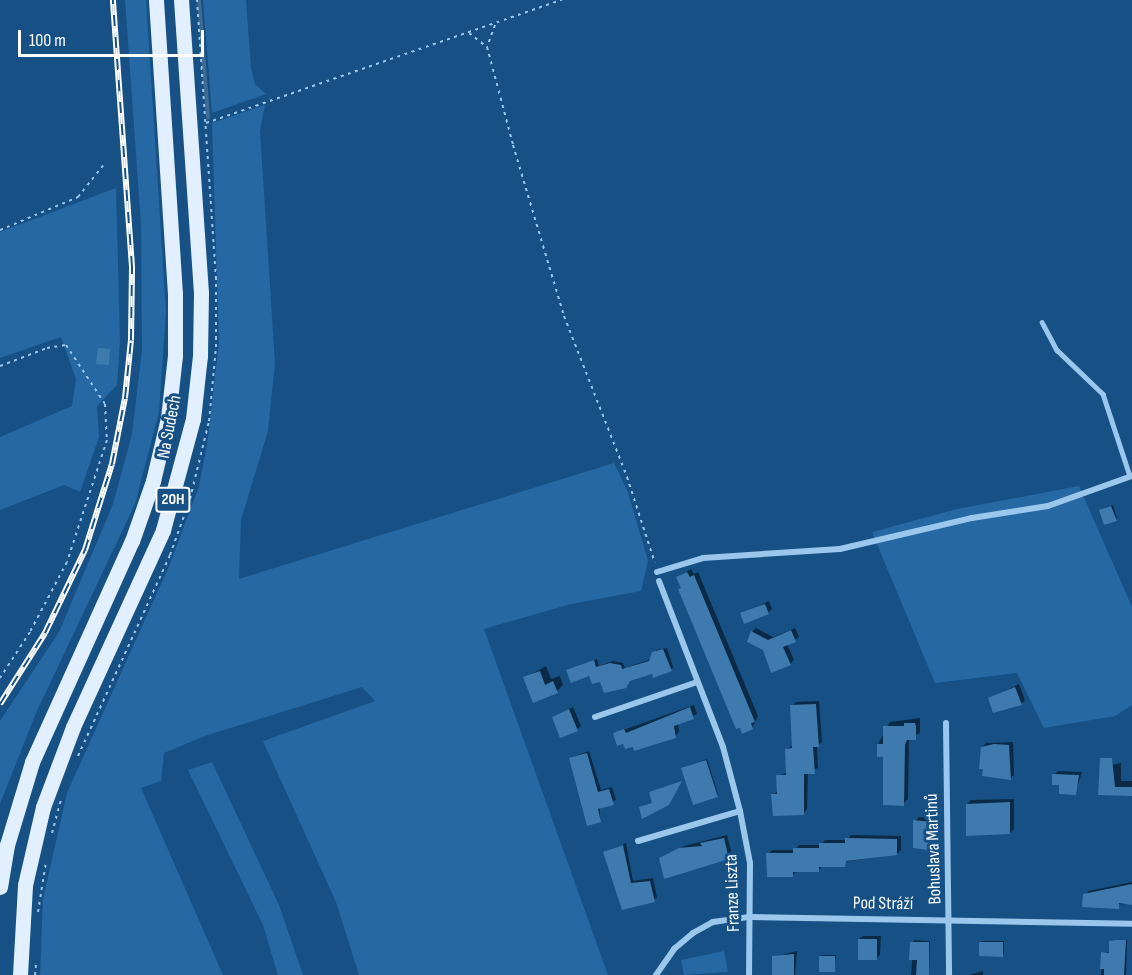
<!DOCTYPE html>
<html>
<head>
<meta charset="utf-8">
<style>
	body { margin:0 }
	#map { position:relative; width:1132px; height:975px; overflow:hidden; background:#165085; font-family:"Sofia Sans Condensed",sans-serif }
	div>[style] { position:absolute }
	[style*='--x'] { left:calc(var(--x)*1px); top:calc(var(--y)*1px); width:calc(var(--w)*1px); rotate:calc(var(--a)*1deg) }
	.green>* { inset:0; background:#2568a3 }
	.shadow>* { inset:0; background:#0007 }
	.stream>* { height:4px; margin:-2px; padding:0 2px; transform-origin:2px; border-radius:2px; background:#3f6a92 }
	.building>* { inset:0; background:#3f7aaf }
	.path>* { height:2px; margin-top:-1px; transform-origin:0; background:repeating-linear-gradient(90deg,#9bc7ed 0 3px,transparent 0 7.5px) }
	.lane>* { height:4.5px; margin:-2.25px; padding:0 2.25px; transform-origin:2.25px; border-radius:2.25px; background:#9bc7ed }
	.street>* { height:6px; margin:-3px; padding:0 3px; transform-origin:3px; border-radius:3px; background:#9bc7ed }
	.primary>* { height:15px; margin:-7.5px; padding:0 7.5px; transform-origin:7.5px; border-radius:7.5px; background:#e2efff }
	.rail>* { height:6px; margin-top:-3px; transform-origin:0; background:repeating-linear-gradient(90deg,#165085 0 11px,#fff 0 22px); box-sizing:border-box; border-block:2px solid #fff }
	span { translate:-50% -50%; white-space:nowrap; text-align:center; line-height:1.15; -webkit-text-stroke:6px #165085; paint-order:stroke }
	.shield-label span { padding:2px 4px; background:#165085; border:2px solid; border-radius:4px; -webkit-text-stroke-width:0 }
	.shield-label { font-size:16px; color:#fff; font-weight:700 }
	.street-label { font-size:18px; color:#fff }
	.scale { position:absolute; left:18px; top:30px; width:186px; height:27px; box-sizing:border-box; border:3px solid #fff; border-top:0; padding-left:8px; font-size:18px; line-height:21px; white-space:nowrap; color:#fff; -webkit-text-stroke:4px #165085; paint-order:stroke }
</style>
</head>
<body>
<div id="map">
	<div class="green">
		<i style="clip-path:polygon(125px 0,146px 0,166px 311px,159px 412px,135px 504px,36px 713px,0 804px,0 721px,59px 632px,113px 504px,132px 434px,142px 350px,141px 225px)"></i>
		<i style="clip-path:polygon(203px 0,246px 0,251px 68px,255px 84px,266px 94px,212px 113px)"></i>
		<i style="clip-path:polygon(265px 105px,260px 131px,275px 363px,268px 431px,241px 520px,239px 579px,614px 463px,628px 492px,648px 561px,641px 591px,571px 604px,484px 629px,608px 975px,359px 975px,336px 902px,263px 741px,375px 701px,362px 687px,205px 736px,164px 753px,161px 781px,141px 788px,223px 975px,40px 975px,43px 899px,67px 793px,170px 564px,199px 486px,207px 445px,219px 343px,212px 123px)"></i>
		<i style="clip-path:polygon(116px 188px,120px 341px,117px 385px,97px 406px,99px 437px,80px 492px,64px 485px,0 510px,0 437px,72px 406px,76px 379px,61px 337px,0 358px,0 232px)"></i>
		<i style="clip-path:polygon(1079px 486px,1132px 607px,1132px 705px,1115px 716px,1044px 728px,1017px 673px,935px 683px,872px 532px,957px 509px)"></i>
		<i style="clip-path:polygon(212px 762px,279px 905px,303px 975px,278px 975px,263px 925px,188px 770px)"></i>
		<i style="clip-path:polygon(724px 951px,728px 972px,684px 975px,681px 960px)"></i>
	</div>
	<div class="shadow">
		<i style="clip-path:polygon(1113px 505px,1117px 518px,1116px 519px,1102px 509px)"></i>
		<i style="clip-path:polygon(691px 569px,694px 574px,698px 572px,758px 716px,752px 728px,679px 589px,682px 587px,678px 577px)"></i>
		<i style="clip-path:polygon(769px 601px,772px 609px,768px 613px,742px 614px)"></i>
		<i style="clip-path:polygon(756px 628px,773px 637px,795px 628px,799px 637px,787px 644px,794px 660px,790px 664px,765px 649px,752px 632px)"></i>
		<i style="clip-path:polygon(667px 648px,673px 667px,671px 670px,631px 679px,626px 686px,568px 671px,597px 659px,599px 666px,613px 661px,623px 663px,625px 668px,651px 659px,656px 650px)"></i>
		<i style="clip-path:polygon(546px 666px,551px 679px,560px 676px,563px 685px,557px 691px,525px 678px)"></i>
		<i style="clip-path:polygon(1019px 684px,1025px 700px,1021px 704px,990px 699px)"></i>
		<i style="clip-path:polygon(819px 701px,822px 742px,817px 746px,818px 768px,808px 772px,807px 809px,804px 813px,773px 795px,778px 791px,778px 776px,788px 772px,787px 749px,793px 745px,792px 706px,796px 702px)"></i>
		<i style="clip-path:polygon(694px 705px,697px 714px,678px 723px,679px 732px,675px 736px,634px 745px,615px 733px)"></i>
		<i style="clip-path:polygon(573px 707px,581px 726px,577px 729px,553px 717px)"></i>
		<i style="clip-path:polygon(920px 718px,920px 733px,909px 738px,908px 799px,903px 804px,878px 744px,890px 722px)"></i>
		<i style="clip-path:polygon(1013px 742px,1014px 775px,1011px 778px,982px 747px,986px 743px)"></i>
		<i style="clip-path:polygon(589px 751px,601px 790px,612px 787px,616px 800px,600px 807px,600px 820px,571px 758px)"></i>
		<i style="clip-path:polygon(707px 759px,718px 794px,717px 795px,683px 768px)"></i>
		<i style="clip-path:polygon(1121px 763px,1121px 781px,1132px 781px,1132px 795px,1100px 794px,1107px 766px)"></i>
		<i style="clip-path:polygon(1058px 771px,1082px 772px,1075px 793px,1054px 775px)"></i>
		<i style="clip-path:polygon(1014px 799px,1014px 829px,1010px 833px,967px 804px,971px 800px)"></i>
		<i style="clip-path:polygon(919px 817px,932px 818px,928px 848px,915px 821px)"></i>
		<i style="clip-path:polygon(936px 819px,932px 844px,931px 845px,935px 819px)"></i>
		<i style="clip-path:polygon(727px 835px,732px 855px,728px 858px,660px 859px,684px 846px)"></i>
		<i style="clip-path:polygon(851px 835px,901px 836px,901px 850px,897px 854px,823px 865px,819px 870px,796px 872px,792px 876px,768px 854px,772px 850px,795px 850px,799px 845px,821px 845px,825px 840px,847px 840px)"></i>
		<i style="clip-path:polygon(626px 843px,633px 881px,653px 878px,657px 898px,623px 908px,605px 852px)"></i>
		<i style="clip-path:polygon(1132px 882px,1132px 904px,1084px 905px,1088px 891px)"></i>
		<i style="clip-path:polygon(863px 936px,881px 936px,880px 955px,876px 959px,859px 939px)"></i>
		<i style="clip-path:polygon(914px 940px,930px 941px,929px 975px,911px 975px)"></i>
		<i style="clip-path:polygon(1127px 940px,1126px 975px,1101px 975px,1102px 953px,1110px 952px,1112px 940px)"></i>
		<i style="clip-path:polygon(982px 941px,1004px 941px,1004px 954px,980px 942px)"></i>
		<i style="clip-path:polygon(797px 951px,795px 975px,773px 975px,773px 957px)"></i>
		<i style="clip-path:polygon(836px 955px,834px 970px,820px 956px,822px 955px)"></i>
		<i style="clip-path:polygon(983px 971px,983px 975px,969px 975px)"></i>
	</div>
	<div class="stream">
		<i style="--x:199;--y:0;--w:118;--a:85.6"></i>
	</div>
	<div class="building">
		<i style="clip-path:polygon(98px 348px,110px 349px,109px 365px,96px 364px)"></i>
		<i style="clip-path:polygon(1111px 506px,1117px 521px,1104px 525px,1099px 510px)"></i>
		<i style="clip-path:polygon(687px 572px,690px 577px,694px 575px,755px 722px,751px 723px,753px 729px,742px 734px,740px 728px,736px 729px,678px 589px,681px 588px,676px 577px)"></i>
		<i style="clip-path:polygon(765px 604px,769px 614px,744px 624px,740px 613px)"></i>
		<i style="clip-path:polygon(791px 630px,796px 642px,783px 647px,791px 665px,771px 673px,763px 650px,747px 642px,751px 631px,768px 640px)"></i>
		<i style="clip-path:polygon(663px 649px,672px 671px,653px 678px,652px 674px,630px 681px,626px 688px,604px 693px,600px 682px,592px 684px,589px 676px,571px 683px,566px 670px,594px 660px,596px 667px,610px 663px,621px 665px,622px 669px,649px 661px,652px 652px)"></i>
		<i style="clip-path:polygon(540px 671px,545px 685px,553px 681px,558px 693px,533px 703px,523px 677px)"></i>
		<i style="clip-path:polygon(1015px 687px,1022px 705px,993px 713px,988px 698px)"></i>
		<i style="clip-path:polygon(816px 704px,819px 747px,813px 747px,815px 774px,804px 774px,804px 815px,773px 816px,771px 794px,777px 794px,776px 775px,786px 775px,785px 749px,792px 748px,790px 705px)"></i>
		<i style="clip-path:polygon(690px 707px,694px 719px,674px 726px,676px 738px,634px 751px,633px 747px,625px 749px,623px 744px,617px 746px,613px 733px,624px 729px,626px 733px)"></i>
		<i style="clip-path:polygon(569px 709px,578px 731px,560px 738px,552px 717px)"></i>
		<i style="clip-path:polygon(904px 723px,915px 723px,916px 726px,916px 740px,907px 740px,905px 745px,904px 806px,883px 805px,883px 757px,877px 757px,877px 744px,883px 744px,883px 726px,904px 726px)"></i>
		<i style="clip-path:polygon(994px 744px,1009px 745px,1011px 780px,982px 776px,983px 769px,979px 769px,981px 747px)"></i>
		<i style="clip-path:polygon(587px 753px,598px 792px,609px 789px,614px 805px,598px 809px,601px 822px,587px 826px,569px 758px)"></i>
		<i style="clip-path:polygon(1100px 758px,1112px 758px,1115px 787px,1132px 787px,1132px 796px,1098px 795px)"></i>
		<i style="clip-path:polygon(706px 760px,718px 797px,693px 805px,681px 768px)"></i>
		<i style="clip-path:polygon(1052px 774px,1079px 775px,1076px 795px,1059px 794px,1059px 785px,1052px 785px)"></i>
		<i style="clip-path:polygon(682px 781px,669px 805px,642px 819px,639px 807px,652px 803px,649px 792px)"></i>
		<i style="clip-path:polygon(1010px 802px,1010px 834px,966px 836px,966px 804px)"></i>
		<i style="clip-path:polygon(913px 820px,933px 822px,928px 850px,913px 848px)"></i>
		<i style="clip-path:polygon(724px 838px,729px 859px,664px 879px,659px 858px,679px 848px,702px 846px,700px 843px)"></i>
		<i style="clip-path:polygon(845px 838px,897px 839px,897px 855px,846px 861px,845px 867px,819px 867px,819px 872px,793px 872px,793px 877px,767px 877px,766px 853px,793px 853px,793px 848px,819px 848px,819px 843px,845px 843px)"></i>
		<i style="clip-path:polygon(623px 845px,631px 883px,650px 881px,655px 902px,622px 910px,603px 852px)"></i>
		<i style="clip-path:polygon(1132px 884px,1132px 905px,1119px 903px,1119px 909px,1082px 907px,1083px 894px)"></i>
		<i style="clip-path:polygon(858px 939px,877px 939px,877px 960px,858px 960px)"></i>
		<i style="clip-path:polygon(1115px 940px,1126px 940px,1124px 975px,1104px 975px,1104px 969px,1100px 969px,1101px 952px,1109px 953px,1109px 941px)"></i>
		<i style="clip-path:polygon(910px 942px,929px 942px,929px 975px,916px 975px,917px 960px,909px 960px)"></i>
		<i style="clip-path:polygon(979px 942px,1003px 942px,1003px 957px,979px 956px)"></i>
		<i style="clip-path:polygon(794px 954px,794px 975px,772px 975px,772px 956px)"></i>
		<i style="clip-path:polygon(819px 956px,835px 956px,835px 972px,819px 972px)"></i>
	</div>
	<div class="path">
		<i style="--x:495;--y:25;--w:23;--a:110"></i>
		<i style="--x:487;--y:47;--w:101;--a:75.1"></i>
		<i style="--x:513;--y:145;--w:178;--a:73.4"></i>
		<i style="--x:564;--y:316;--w:173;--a:68.6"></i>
		<i style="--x:627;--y:477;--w:90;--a:72"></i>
		<i style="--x:469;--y:33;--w:23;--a:38"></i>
		<i style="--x:206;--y:123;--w:377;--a:-19.1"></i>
		<i style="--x:0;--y:230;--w:85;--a:-22.9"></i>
		<i style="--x:78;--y:197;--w:43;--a:-51.5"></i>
		<i style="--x:0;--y:366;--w:50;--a:-21"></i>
		<i style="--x:47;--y:348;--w:19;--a:-9"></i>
		<i style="--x:66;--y:345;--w:71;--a:56.5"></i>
		<i style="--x:105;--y:404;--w:36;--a:87"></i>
		<i style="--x:107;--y:440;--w:128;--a:108.2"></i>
		<i style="--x:67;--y:562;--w:79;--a:117.9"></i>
		<i style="--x:30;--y:632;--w:55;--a:123.1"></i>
		<i style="--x:78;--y:756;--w:221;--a:-65.4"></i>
		<i style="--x:170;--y:555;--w:59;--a:-70.3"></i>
		<i style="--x:190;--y:499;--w:80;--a:-76.3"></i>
		<i style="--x:209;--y:421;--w:74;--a:-84.6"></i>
		<i style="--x:216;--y:347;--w:68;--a:-90"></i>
		<i style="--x:216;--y:279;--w:280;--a:-93.9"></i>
		<i style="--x:52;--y:833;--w:34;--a:-75"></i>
		<i style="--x:38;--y:912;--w:51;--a:-80.9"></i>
		<i style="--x:35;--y:975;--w:12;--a:-85"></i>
	</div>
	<div class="lane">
		<i style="--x:1042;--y:322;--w:32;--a:62"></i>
		<i style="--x:1057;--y:350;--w:64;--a:43.7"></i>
		<i style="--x:1103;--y:394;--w:86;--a:71.8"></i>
	</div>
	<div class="street">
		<i style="--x:657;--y:572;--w:48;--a:-16.9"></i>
		<i style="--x:703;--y:558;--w:137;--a:-3.8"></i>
		<i style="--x:840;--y:549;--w:136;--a:-13.2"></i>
		<i style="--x:972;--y:518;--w:77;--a:-9"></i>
		<i style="--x:1048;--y:506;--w:89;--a:-19.7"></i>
		<i style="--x:659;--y:581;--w:178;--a:68.9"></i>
		<i style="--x:723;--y:747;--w:66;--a:75.1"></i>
		<i style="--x:740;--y:811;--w:53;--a:79.1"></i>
		<i style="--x:750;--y:863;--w:112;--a:90.5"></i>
		<i style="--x:595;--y:717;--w:108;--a:-18.9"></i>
		<i style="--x:946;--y:723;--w:252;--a:89.3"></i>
		<i style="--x:638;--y:841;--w:106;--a:-16.4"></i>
		<i style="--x:656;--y:975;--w:32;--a:-55"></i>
		<i style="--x:674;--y:949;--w:25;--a:-40"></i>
		<i style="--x:693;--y:933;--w:23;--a:-29"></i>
		<i style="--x:713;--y:922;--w:37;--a:-8"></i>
		<i style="--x:750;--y:917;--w:382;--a:1"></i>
	</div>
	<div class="primary">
		<i style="--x:0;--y:887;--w:43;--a:-80.5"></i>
		<i style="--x:7;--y:845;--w:87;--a:-73.2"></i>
		<i style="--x:32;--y:762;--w:243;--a:-65.7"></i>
		<i style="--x:132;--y:541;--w:64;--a:-70.7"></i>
		<i style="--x:153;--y:481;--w:65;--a:-76.6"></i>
		<i style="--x:168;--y:418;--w:62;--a:-83.6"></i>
		<i style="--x:175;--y:356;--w:62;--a:-90"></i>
		<i style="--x:175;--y:294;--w:295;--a:-93.7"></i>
		<i style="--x:20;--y:975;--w:90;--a:-86.8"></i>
		<i style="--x:25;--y:885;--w:80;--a:-77"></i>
		<i style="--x:43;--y:807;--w:85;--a:-69.4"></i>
		<i style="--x:73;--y:727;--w:217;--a:-65.4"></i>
		<i style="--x:163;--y:530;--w:115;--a:-74.9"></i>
		<i style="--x:193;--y:419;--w:63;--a:-83.7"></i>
		<i style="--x:200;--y:356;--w:63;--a:-89.1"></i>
		<i style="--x:201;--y:293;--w:294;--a:-93.9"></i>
	</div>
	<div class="rail">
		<i style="--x:0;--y:704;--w:84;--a:-57.6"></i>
		<i style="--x:45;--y:633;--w:92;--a:-64.3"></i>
		<i style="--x:85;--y:550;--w:90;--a:-72.6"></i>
		<i style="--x:112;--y:464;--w:67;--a:-78.9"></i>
		<i style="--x:125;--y:398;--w:58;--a:-84.1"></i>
		<i style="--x:131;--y:340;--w:73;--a:-89.2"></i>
		<i style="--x:132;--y:267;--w:268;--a:-94.1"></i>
	</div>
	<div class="shield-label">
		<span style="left:173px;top:500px">20H</span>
	</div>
	<div class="street-label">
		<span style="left:170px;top:427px;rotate:-79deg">Na Sudech</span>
		<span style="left:934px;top:849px;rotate:-92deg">Bohuslava Martinů</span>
		<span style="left:733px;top:893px;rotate:-92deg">Franze Liszta</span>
		<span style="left:883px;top:904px;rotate:1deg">Pod Stráží</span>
	</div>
	<div class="scale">100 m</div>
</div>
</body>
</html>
